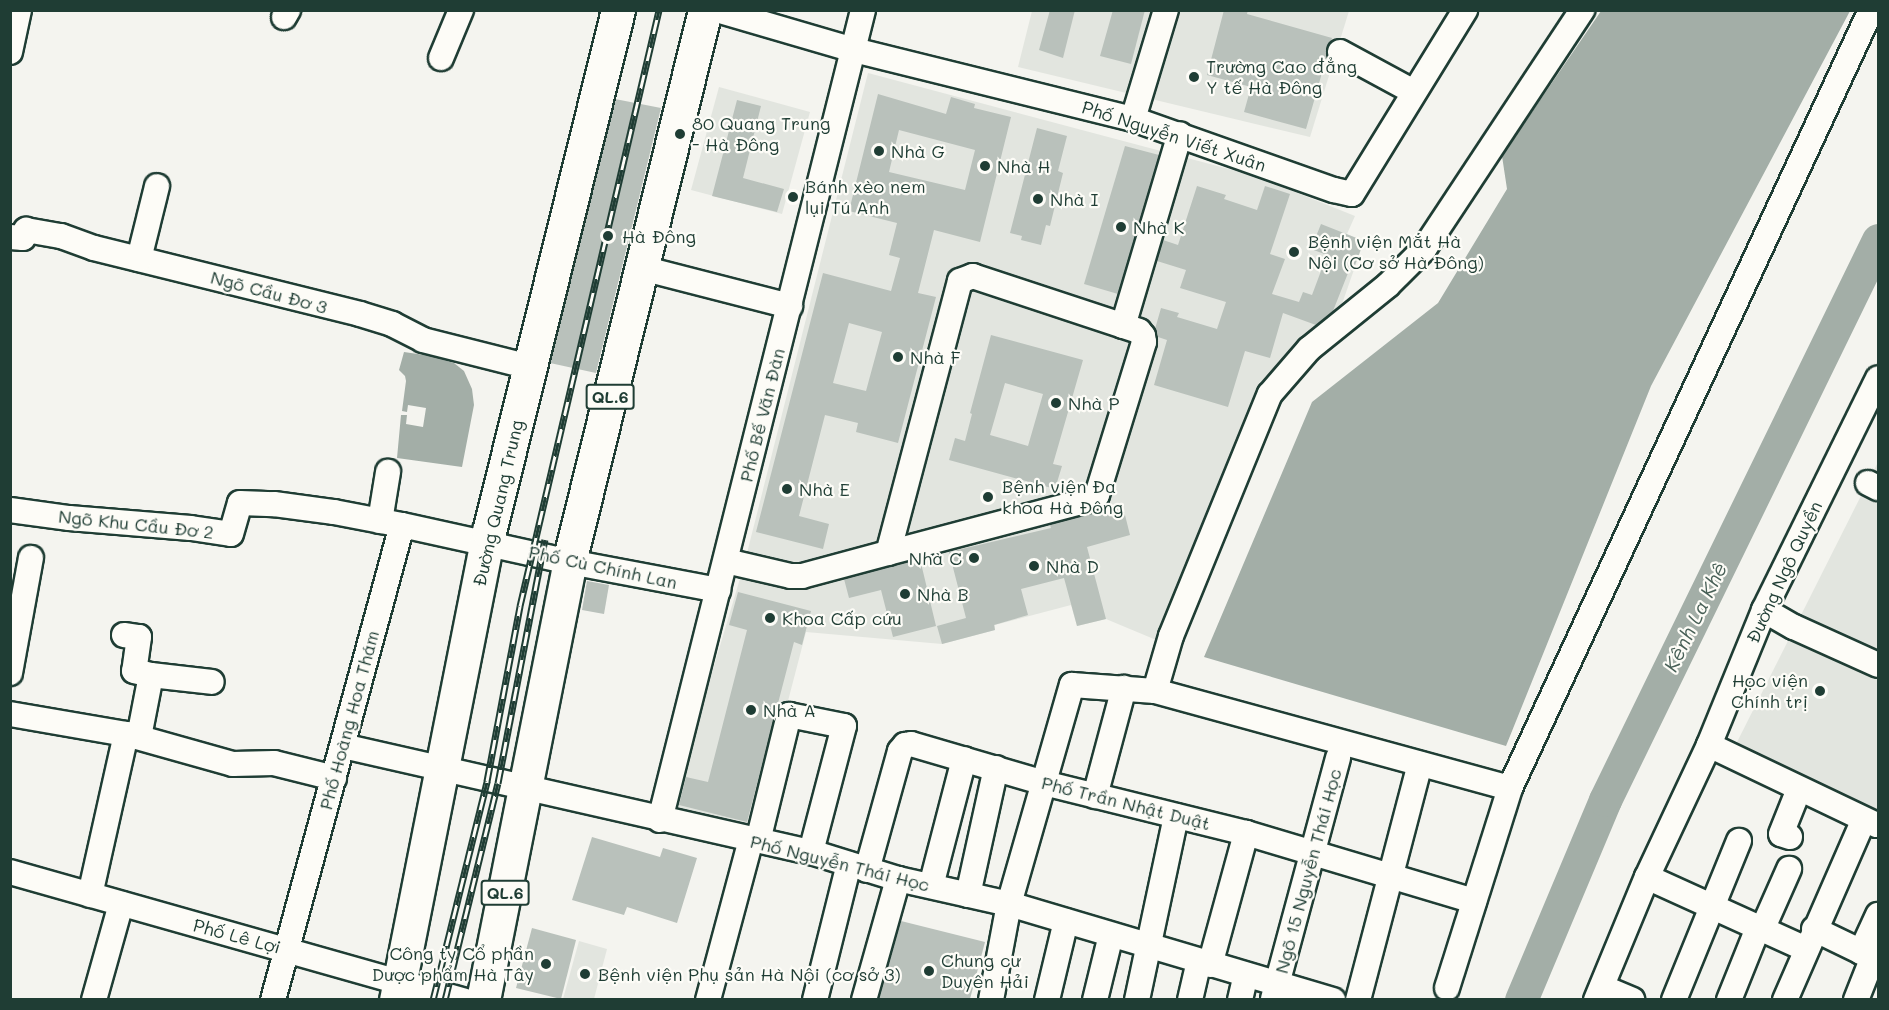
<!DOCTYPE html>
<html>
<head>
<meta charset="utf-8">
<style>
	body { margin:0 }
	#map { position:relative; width:1889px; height:1010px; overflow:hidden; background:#f4f4ef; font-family:Mali,sans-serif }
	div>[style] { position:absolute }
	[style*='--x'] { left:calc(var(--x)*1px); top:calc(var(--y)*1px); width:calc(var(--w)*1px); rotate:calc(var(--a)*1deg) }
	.built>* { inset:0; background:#e2e5df }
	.water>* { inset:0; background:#a3aea7 }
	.river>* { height:33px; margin:-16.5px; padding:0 16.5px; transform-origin:16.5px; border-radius:16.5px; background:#a3aea7 }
	.building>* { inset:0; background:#b9c1bb }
	.roads { filter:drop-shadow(2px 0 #1f3d34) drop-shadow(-2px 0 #1f3d34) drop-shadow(0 2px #1f3d34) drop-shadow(0 -2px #1f3d34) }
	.minor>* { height:24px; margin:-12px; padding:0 12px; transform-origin:12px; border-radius:12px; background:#fdfcf7 }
	.highway>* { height:33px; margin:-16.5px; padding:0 16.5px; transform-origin:16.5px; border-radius:16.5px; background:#fdfcf7 }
	.rail>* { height:7px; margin-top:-3.5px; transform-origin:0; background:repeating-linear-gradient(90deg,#fdfcf7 0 14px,#1f3d34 0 28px); box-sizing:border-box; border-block:2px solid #1f3d34 }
	.dots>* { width:16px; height:16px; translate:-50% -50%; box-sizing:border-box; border:3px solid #fdfcf7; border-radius:50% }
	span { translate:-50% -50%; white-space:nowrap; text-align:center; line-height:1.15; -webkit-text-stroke:4.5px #fdfcf7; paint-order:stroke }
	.shield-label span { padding:2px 4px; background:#fdfcf7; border:2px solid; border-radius:4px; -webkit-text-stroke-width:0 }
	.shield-label { font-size:16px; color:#1f3d34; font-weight:700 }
	.poi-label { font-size:18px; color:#1f3d34 }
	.left { translate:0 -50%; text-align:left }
	.right { translate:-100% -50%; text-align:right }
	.street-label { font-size:18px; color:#1f3d34 }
	.water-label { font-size:20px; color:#475f56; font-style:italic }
	.frame { position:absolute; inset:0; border:12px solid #1f3d34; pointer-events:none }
</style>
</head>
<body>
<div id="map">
	<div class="built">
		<i style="clip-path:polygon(1032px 11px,1349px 11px,1310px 137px,1018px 67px)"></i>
		<i style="clip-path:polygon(868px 73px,1255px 176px,1355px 216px,1347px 234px,1364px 241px,1335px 324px,1294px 351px,1263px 381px,1240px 429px,1161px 642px,1106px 619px,1077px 626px,1071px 605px,995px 625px,995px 630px,942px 644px,806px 632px,753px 835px,671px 811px,744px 565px)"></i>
		<i style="clip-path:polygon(719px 87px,810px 112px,782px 214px,691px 190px)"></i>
		<i style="clip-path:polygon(1878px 462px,1878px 823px,1730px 756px)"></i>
		<i style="clip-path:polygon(579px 941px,607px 949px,594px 999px,563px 999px)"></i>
	</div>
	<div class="water">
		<i style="clip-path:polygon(1601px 11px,1850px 11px,1651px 386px,1506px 746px,1204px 657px,1312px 402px,1438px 303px,1507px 189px,1502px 156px)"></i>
		<i style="clip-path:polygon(404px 352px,431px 356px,454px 363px,464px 371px,472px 389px,474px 405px,462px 467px,397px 458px,401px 415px,407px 415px,406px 424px,423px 427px,426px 408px,408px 405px,407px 412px,402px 411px,406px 381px,405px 376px,399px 370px)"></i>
	</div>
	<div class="river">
		<i style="--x:1521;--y:1000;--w:217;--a:-67.2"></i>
		<i style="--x:1605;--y:800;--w:623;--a:-64.01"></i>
	</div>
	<div class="building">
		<i style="clip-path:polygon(1050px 10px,1075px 10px,1063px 58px,1039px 50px)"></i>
		<i style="clip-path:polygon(1113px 10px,1145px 10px,1131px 64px,1100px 56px)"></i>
		<i style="clip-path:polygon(1224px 10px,1248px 10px,1247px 14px,1332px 38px,1306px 129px,1244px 112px,1251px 87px,1207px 75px)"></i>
		<i style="clip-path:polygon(evenodd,878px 94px,946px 114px,951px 97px,975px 104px,974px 108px,1011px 117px,980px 242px,934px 230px,918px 293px,936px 297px,898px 443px,856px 432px,858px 423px,825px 415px,799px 516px,829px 524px,823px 549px,756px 532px,823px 273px,891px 291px,900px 258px,889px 255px,897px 223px,849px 211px,878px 94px,899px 130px,975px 150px,965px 190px,889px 172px,899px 130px,878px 94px,849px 323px,882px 332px,866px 391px,833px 383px,849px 323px)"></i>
		<i style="clip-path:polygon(615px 99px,661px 108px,596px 373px,550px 363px)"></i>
		<i style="clip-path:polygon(737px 100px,761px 106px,743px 178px,784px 189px,777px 212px,712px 196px)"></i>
		<i style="clip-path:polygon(1037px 128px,1067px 136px,1058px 171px,1063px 173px,1050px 226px,1046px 225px,1041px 245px,1021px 240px,1022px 236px,1010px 233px)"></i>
		<i style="clip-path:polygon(1125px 146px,1159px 155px,1118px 294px,1084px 284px)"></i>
		<i style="clip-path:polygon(1197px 186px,1226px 195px,1224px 199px,1257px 210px,1265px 186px,1290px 194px,1270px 254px,1285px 259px,1272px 294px,1299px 302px,1303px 292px,1312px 295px,1327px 255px,1311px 249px,1321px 224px,1364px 241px,1355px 265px,1352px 263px,1333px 311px,1316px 325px,1283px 313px,1270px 358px,1245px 351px,1228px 407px,1154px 385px,1167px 340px,1158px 337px,1155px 329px,1161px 308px,1179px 313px,1177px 317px,1217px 329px,1226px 302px,1180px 288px,1186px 270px,1157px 261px,1163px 240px,1178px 245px)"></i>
		<i style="clip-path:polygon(evenodd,991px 335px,1083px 360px,1053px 464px,1062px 466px,1055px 489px,949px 460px,955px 438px,965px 441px,972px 414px,970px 413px,991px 335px,1005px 383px,1043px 394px,1028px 446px,990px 435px,1005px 383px)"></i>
		<i style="clip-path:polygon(1122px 503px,1130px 535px,1087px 547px,1106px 619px,1077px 626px,1064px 578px,1021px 589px,1028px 615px,994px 625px,995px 630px,942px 644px,937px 626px,966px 618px,949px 552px,1051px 528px,1050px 525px)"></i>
		<i style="clip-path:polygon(920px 559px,936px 626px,893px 637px,881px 590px,849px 598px,844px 579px)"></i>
		<i style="clip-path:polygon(587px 581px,609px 585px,604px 614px,582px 610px)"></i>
		<i style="clip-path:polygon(738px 592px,811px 611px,802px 645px,794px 642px,747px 822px,679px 805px,686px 777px,708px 782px,747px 630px,729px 625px)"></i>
		<i style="clip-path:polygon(592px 837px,660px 857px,663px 848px,697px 858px,677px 923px,627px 907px,624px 915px,572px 900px)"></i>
		<i style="clip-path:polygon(901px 921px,985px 942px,970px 999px,879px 999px)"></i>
		<i style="clip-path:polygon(532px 928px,576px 940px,561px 999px,516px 988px)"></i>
	</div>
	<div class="roads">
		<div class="minor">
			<i style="--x:717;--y:10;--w:143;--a:16.3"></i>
			<i style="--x:854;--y:50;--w:287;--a:13.9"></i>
			<i style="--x:1133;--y:119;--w:213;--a:19.5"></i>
			<i style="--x:1334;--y:190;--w:18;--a:13"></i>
			<i style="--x:1352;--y:194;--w:216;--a:-58.4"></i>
			<i style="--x:284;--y:17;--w:8;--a:-60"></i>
			<i style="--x:10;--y:52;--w:43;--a:-77.9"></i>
			<i style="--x:1340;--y:52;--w:84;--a:28.4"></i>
			<i style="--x:441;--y:58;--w:52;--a:-67.4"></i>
			<i style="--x:1133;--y:119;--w:114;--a:-73.2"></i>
			<i style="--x:10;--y:237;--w:13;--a:4"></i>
			<i style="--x:23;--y:238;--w:9;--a:-69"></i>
			<i style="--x:26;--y:230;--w:36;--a:10"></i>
			<i style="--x:61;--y:236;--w:35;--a:20"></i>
			<i style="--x:94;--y:248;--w:274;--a:13.9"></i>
			<i style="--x:360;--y:314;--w:34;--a:17"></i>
			<i style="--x:392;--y:324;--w:35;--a:27"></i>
			<i style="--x:423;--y:340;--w:110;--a:14.2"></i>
			<i style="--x:139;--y:259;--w:75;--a:-76.1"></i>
			<i style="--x:642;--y:268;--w:153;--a:14.4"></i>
			<i style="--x:1123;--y:326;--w:200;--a:-73.5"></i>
			<i style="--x:1868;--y:483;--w:11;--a:27"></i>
			<i style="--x:10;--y:510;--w:60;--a:7.7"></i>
			<i style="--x:69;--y:518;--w:122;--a:4.7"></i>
			<i style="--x:191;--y:528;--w:40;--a:8.5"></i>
			<i style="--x:231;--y:534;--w:32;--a:-74"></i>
			<i style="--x:240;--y:503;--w:34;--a:2"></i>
			<i style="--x:274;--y:504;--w:61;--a:7.6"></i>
			<i style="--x:334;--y:512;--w:69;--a:10.8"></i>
			<i style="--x:380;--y:521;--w:50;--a:-80.7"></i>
			<i style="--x:726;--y:561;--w:67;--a:13"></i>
			<i style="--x:791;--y:576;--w:11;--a:0"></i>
			<i style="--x:802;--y:576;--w:89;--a:-15"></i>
			<i style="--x:888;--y:553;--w:207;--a:-14.8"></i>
			<i style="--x:1088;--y:500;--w:10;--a:-29"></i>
			<i style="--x:1097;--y:495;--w:160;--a:-72.9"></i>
			<i style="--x:1144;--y:342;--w:6;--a:-99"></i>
			<i style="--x:1143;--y:336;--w:6;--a:-129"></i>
			<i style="--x:1139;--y:331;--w:175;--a:-161.7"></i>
			<i style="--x:973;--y:276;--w:14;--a:159"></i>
			<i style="--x:960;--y:281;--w:281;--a:104.8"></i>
			<i style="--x:1764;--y:610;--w:34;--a:30"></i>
			<i style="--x:1794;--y:627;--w:92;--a:24.3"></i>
			<i style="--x:124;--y:635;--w:15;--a:8"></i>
			<i style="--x:139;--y:637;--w:34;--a:98"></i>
			<i style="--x:134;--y:671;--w:17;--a:13"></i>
			<i style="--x:10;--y:673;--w:117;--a:-79.7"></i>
			<i style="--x:1155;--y:691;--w:57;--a:-73.8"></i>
			<i style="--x:1171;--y:636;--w:261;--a:-67.8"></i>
			<i style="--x:1270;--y:394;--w:60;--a:-49.1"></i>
			<i style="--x:1309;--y:349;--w:102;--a:-39"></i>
			<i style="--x:1388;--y:285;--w:51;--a:-45"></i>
			<i style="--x:1424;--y:249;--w:287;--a:-56.5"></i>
			<i style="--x:10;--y:714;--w:118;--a:9.8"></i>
			<i style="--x:126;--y:734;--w:165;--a:102.6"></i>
			<i style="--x:126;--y:734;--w:111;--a:15.7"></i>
			<i style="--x:233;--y:764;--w:41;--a:-1.4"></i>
			<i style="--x:274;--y:763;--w:62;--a:14"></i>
			<i style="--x:139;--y:737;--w:63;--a:-79"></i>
			<i style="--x:151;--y:675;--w:61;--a:6.5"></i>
			<i style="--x:1709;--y:745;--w:186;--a:25.5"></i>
			<i style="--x:343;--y:746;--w:480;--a:12.8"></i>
			<i style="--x:811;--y:852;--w:91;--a:17.2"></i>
			<i style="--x:898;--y:879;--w:114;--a:12.7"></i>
			<i style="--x:1009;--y:904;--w:338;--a:16.5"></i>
			<i style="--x:1095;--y:796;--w:112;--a:-75"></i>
			<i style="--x:660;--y:820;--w:835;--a:-75.93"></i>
			<i style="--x:1790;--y:837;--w:9;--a:-162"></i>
			<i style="--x:1781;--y:834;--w:48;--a:-68.2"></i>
			<i style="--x:758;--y:841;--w:130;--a:-76.2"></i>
			<i style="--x:789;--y:715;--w:56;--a:11.3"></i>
			<i style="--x:844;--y:726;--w:130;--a:104.7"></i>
			<i style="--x:867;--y:870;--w:123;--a:-74.5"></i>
			<i style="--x:900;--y:751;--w:8;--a:-50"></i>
			<i style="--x:905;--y:745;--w:6;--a:-9"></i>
			<i style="--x:911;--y:744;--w:139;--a:16.3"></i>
			<i style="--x:1044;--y:783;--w:208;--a:13.9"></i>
			<i style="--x:1246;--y:833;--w:238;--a:16.6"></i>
			<i style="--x:10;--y:872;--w:471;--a:15.8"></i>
			<i style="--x:1647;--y:877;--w:175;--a:24.4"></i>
			<i style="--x:931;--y:886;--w:131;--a:-75.4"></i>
			<i style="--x:968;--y:895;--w:130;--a:-77.6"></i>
			<i style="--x:1814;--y:929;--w:71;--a:25.8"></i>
			<i style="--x:1762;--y:930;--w:67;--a:-66.1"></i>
			<i style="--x:1861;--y:952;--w:41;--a:-65.3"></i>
			<i style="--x:1210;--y:965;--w:137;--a:-74.7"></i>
			<i style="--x:1602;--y:987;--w:33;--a:23"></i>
			<i style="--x:1447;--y:988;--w:210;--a:-72.5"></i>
			<i style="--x:1510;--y:788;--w:858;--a:-65.11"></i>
			<i style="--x:1273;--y:999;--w:250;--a:-74.9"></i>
			<i style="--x:94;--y:1000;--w:100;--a:-74.3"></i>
			<i style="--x:273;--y:1000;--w:492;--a:-74.8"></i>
			<i style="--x:402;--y:525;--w:172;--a:12.4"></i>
			<i style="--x:570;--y:562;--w:151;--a:10.7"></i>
			<i style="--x:708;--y:1000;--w:167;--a:-75"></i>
			<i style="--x:815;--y:1000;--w:140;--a:-76"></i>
			<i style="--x:864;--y:1000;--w:126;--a:-74.3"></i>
			<i style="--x:991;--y:1000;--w:98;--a:-79.4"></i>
			<i style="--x:1009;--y:904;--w:228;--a:-74"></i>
			<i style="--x:1072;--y:685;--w:83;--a:4.1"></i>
			<i style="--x:1155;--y:691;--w:368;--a:15.3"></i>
			<i style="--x:1047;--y:1000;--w:81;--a:-76.5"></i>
			<i style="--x:1095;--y:1000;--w:67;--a:-76.2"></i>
			<i style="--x:1137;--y:1000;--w:188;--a:-78"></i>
			<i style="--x:1190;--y:1000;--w:40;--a:-77"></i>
			<i style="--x:1240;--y:1000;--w:26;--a:-77"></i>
			<i style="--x:1358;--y:1000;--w:244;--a:-75.3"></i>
			<i style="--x:1596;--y:1000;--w:133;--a:-67.5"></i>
			<i style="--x:1647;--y:877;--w:146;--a:-64.8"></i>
			<i style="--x:1709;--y:745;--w:146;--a:-67.8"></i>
			<i style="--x:1764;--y:610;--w:258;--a:-63.8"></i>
			<i style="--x:1674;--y:1000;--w:172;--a:-67.8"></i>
			<i style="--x:1729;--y:1000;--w:78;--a:-68.1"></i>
			<i style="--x:1785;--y:1000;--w:197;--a:-66.4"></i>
			<i style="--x:1856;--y:1000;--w:46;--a:-68.4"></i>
		</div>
		<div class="highway">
			<i style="--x:396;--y:1000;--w:477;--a:-78.8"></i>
			<i style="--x:489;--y:532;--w:538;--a:-76.12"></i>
			<i style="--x:483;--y:1000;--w:455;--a:-78.8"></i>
			<i style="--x:571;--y:554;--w:560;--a:-76.16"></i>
		</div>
	</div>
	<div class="rail">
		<i style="--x:433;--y:1000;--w:226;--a:-76.1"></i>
		<i style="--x:487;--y:781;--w:178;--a:-79.3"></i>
		<i style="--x:520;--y:606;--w:612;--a:-76.87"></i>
		<i style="--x:445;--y:1000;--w:223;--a:-76.3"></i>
		<i style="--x:498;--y:783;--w:248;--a:-79.1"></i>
	</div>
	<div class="dots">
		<i style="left:1194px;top:77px;background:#1f3d34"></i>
		<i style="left:680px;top:134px;background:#1f3d34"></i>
		<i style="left:879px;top:151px;background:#1f3d34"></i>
		<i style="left:985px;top:166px;background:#1f3d34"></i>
		<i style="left:793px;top:197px;background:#1f3d34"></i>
		<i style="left:1038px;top:199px;background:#1f3d34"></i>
		<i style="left:1121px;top:227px;background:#1f3d34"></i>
		<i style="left:608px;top:236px;background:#1f3d34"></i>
		<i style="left:1294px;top:252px;background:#1f3d34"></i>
		<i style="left:898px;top:357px;background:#1f3d34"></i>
		<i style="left:1056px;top:403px;background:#1f3d34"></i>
		<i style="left:787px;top:489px;background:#1f3d34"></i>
		<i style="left:988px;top:497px;background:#1f3d34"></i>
		<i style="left:974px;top:558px;background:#1f3d34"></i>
		<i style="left:1034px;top:566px;background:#1f3d34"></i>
		<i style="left:905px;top:594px;background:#1f3d34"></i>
		<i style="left:770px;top:618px;background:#1f3d34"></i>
		<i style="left:1820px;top:691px;background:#1f3d34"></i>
		<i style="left:751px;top:710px;background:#1f3d34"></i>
		<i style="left:546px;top:964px;background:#1f3d34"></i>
		<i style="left:929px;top:971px;background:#1f3d34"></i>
		<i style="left:585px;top:974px;background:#1f3d34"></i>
	</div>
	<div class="shield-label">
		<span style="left:610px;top:397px">QL.6</span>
		<span style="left:505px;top:893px">QL.6</span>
	</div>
	<div class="poi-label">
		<span class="left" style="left:1206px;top:77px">Trường Cao đẳng<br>Y tế Hà Đông</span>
		<span class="left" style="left:692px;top:134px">80 Quang Trung<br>- Hà Đông</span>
		<span class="left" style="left:891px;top:151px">Nhà G</span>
		<span class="left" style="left:997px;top:166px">Nhà H</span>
		<span class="left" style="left:805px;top:197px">Bánh xèo nem<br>lụi Tú Anh</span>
		<span class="left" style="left:1050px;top:199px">Nhà I</span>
		<span class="left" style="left:1133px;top:227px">Nhà K</span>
		<span class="left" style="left:622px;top:236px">Hà Đông</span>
		<span class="left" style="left:1308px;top:252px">Bệnh viện Mắt Hà<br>Nội (Cơ sở Hà Đông)</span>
		<span class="left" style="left:910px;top:357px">Nhà F</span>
		<span class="left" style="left:1068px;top:403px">Nhà P</span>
		<span class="left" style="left:1002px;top:497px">Bệnh viện Đa<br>khoa Hà Đông</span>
		<span class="left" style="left:799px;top:489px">Nhà E</span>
		<span class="right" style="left:962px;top:558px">Nhà C</span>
		<span class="left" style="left:1046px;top:566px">Nhà D</span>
		<span class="left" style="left:917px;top:594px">Nhà B</span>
		<span class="left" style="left:782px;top:618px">Khoa Cấp cứu</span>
		<span class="right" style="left:1808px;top:691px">Học viện<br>Chính trị</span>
		<span class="left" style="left:763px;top:710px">Nhà A</span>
		<span class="right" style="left:534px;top:964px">Công ty Cổ phần<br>Dược phẩm Hà Tây</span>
		<span class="left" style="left:941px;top:971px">Chung cư<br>Duyên Hải</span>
		<span class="left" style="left:598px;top:974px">Bệnh viện Phụ sản Hà Nội (cơ sở 3)</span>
	</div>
	<div class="street-label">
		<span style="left:1174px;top:136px;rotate:18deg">Phố Nguyễn Viết Xuân</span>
		<span style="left:269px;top:292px;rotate:15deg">Ngõ Cầu Đơ 3</span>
		<span style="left:762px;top:415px;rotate:-76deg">Phố Bế Văn Đàn</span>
		<span style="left:498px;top:503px;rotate:-77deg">Đường Quang Trung</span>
		<span style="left:136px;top:524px;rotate:6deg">Ngõ Khu Cầu Đơ 2</span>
		<span style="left:603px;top:567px;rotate:12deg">Phố Cù Chính Lan</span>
		<span style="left:1784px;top:572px;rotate:-65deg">Đường Ngô Quyền</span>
		<span style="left:349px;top:720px;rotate:-75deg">Phố Hoàng Hoa Thám</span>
		<span style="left:1126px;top:803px;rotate:14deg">Phố Trần Nhật Duật</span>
		<span style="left:840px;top:863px;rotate:14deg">Phố Nguyễn Thái Học</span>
		<span style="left:1308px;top:871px;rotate:-75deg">Ngõ 15 Nguyễn Thái Học</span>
		<span style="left:237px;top:936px;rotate:15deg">Phố Lê Lợi</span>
	</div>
	<div class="water-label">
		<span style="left:1695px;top:617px;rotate:-64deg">Kênh La Khê</span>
	</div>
	<div class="frame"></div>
</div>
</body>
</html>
